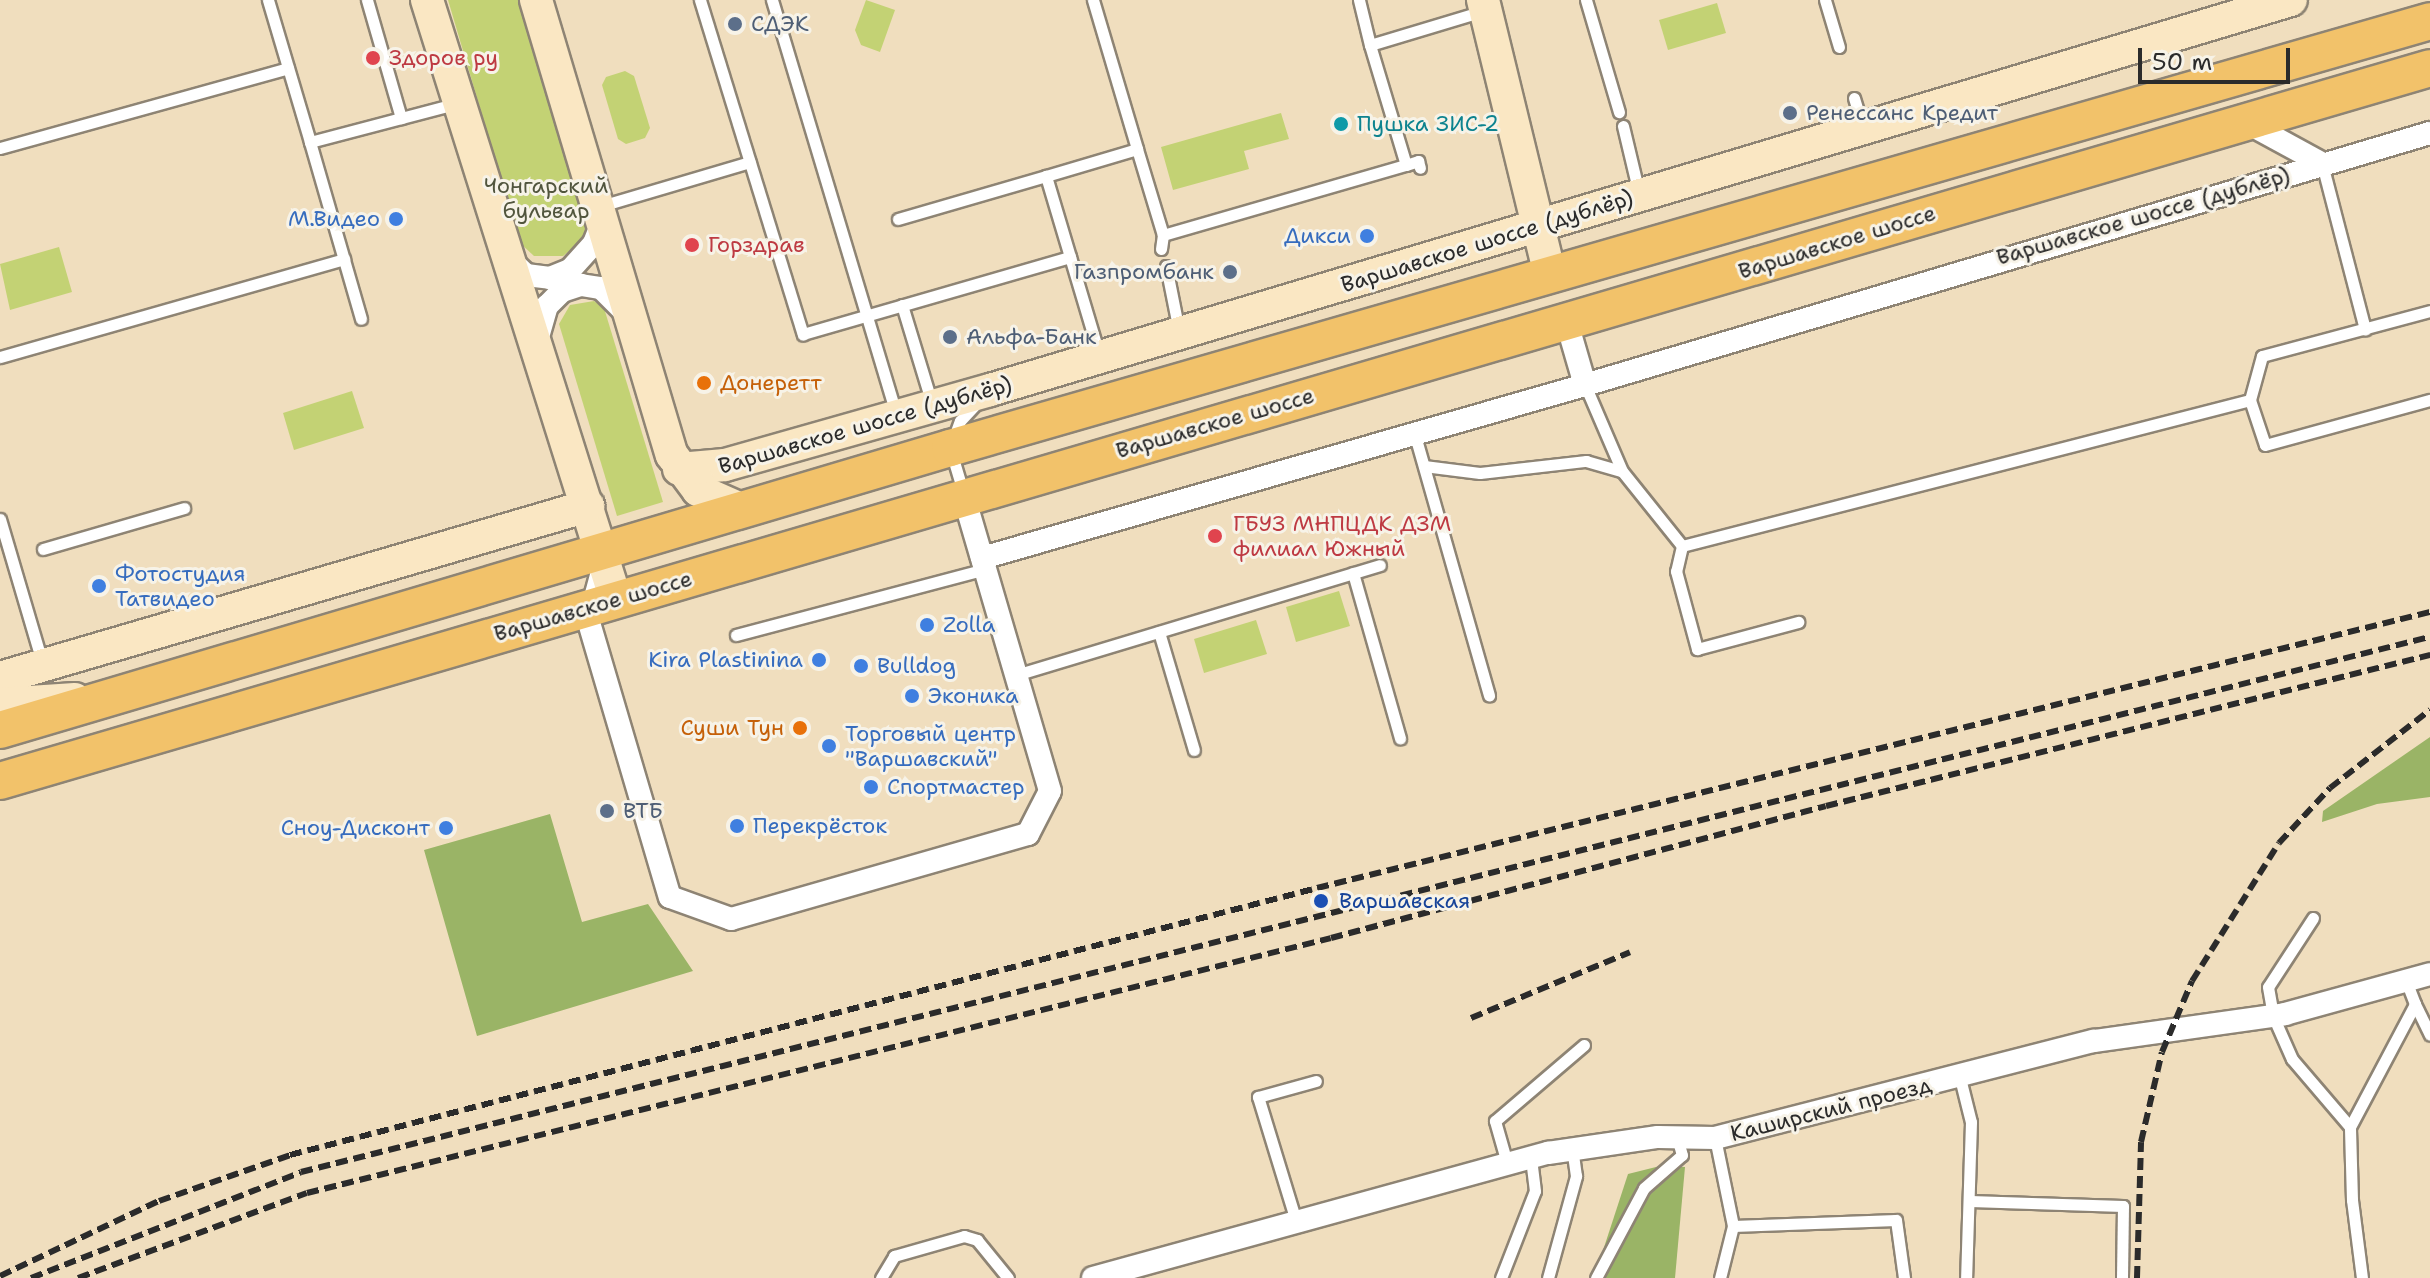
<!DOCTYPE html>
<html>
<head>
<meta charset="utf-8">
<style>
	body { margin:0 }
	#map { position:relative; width:2430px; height:1278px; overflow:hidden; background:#f0debe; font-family:"Shantell Sans",sans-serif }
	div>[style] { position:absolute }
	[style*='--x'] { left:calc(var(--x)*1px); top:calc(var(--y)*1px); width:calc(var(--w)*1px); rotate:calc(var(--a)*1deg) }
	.green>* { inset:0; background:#c3d274 }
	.forest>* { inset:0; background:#9ab466 }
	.roads { filter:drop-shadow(2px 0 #8e8474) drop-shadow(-2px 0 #8e8474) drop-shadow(0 2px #8e8474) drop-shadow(0 -2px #8e8474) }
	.lane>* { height:11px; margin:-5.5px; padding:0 5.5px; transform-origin:5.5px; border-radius:5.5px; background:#fff }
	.street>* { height:22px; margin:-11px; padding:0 11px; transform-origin:11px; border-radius:11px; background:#fff }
	.secondary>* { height:32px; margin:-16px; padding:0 16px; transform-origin:16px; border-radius:16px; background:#fae7c3 }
	.primary>* { height:36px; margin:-18px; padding:0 18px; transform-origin:18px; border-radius:18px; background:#f2c26a }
	.rail>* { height:6px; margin-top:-3px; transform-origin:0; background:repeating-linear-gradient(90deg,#2b2b2b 0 12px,transparent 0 18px) }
	.dots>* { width:22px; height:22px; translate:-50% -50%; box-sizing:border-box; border:4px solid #f7f3e8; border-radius:50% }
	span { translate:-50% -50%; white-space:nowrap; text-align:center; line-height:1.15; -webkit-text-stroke:6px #f7f3e8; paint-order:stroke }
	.service-label { font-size:22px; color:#4e5e75 }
	.left { translate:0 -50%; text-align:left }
	.right { translate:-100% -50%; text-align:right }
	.health-label { font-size:22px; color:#be3a42 }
	.culture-label { font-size:22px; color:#0d838f }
	.park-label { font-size:22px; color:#51553d }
	.street-label { font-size:22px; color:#2b2b2b }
	.shop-label { font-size:22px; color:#366cbe }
	.food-label { font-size:22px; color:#c56008 }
	.transit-label { font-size:22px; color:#164399 }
	.scale { position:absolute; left:2138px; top:48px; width:152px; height:36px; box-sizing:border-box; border:4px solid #2b2b2b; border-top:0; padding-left:10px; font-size:24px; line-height:28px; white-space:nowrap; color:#2b2b2b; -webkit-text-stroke:6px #f7f3e8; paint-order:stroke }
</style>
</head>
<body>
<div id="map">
	<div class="green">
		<i style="clip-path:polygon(448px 0,525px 0,592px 221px,584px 239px,563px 256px,534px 256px,520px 243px)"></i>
		<i style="clip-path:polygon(866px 0,895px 10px,880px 52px,861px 45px,855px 30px)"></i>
		<i style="clip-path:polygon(1717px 3px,1726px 33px,1668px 50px,1659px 20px)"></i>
		<i style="clip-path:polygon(625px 71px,634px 76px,650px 128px,645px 138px,626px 144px,618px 139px,602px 85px,606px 77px)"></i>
		<i style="clip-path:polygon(1281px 113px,1289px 139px,1244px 151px,1249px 169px,1173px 190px,1161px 147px)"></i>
		<i style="clip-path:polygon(59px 247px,72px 292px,10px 310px,0 264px)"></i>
		<i style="clip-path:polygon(594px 301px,604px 308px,663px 502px,617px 516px,559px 324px,570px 305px)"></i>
		<i style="clip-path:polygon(352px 391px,364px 428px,294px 450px,283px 413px)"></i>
		<i style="clip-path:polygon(1339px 591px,1350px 626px,1296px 642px,1286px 607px)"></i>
		<i style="clip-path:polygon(1256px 620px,1267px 654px,1204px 673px,1194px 639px)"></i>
	</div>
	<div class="forest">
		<i style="clip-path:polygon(2430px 737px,2430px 797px,2377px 804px,2322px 822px,2323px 811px)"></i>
		<i style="clip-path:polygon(550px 814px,582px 922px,648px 904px,693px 971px,477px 1036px,424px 850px)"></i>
		<i style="clip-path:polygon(1660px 1166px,1685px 1167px,1675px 1278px,1594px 1278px,1628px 1174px)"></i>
	</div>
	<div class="roads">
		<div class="lane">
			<i style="--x:268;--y:0;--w:148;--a:73.5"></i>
			<i style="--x:310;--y:142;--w:150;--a:-14.7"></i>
			<i style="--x:367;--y:0;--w:123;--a:73.9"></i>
			<i style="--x:700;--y:0;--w:350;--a:72.9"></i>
			<i style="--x:803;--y:334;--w:278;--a:-16.1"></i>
			<i style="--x:772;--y:0;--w:431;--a:73.3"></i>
			<i style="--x:1093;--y:0;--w:155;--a:73.5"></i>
			<i style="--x:1359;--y:0;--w:46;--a:76.3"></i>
			<i style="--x:1370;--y:45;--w:118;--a:-16.7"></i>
			<i style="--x:1586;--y:0;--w:117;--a:73.6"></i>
			<i style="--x:1825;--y:0;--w:49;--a:73.4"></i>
			<i style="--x:1370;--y:45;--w:125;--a:73.3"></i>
			<i style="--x:1406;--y:165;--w:13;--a:-18"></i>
			<i style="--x:1418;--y:161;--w:7;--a:74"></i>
			<i style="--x:1854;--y:98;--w:27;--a:73"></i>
			<i style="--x:1623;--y:126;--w:69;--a:76.6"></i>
			<i style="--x:310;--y:142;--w:184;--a:73.9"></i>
			<i style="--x:0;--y:148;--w:299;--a:-15.5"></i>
			<i style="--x:2322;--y:164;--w:171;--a:75.4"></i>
			<i style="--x:601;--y:206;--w:155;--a:-16.5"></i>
			<i style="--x:898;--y:219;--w:154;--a:-16.2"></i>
			<i style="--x:1161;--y:249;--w:14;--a:-82"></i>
			<i style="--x:1166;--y:266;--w:66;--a:78.7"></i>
			<i style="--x:902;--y:305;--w:103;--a:73.1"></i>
			<i style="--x:2430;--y:311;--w:174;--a:165"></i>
			<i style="--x:2262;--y:356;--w:46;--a:105.3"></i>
			<i style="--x:2250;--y:400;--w:47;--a:71.6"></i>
			<i style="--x:2265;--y:445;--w:171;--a:-15.3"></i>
			<i style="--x:1099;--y:354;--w:186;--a:-106.6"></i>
			<i style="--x:1046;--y:176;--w:95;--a:-16.5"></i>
			<i style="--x:1137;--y:149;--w:90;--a:73.2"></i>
			<i style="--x:1163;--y:235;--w:253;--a:-16.1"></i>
			<i style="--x:0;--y:357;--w:358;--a:-15.9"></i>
			<i style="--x:1585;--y:385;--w:94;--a:66.7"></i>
			<i style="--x:1622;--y:471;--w:96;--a:51.3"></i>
			<i style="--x:1682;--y:546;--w:586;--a:-14.42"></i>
			<i style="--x:1414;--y:432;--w:274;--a:74.1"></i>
			<i style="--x:1424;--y:466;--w:56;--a:7.1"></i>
			<i style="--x:1480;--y:473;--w:107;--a:-6.5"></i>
			<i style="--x:1586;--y:461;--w:37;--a:16"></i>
			<i style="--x:964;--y:495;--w:49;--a:-106.6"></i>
			<i style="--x:950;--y:448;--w:29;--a:-70"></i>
			<i style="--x:960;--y:421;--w:25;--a:-47"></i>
			<i style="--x:0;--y:519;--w:152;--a:73.6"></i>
			<i style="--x:1682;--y:546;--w:26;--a:103"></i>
			<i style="--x:1676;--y:571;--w:81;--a:74.9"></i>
			<i style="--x:1697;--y:649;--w:105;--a:-15"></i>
			<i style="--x:43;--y:549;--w:147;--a:-16.2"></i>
			<i style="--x:1353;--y:573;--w:172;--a:74.1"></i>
			<i style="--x:587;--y:604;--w:39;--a:-75"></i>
			<i style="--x:1159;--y:632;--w:123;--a:73.5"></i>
			<i style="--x:736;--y:635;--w:258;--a:-14.8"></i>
			<i style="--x:1016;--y:675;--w:380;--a:-16.8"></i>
			<i style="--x:2313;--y:918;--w:82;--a:123.1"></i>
			<i style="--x:2268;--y:987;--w:29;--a:80"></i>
			<i style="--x:2273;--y:1016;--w:47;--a:66.2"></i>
			<i style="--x:2292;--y:1059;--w:89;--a:49.5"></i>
			<i style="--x:2415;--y:1004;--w:34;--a:64"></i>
			<i style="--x:1960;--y:1078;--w:45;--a:76"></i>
			<i style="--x:1971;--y:1122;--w:156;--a:91.8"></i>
			<i style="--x:1715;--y:1138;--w:90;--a:78.4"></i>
			<i style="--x:1733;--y:1226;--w:54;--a:104"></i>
			<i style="--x:1507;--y:1163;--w:44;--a:-105.9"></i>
			<i style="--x:1495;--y:1121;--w:117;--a:-40.5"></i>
			<i style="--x:1970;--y:1201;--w:153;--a:1.9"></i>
			<i style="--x:2123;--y:1206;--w:72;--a:90.8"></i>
			<i style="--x:1296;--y:1221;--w:130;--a:-107"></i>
			<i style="--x:1258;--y:1097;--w:60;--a:-15.4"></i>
			<i style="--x:1733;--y:1226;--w:163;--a:-2.1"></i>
			<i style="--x:1896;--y:1220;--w:59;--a:82.1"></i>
			<i style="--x:881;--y:1278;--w:26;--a:-59"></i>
			<i style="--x:894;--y:1256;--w:73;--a:-15.9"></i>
			<i style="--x:964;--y:1236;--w:14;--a:17"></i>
			<i style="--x:977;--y:1240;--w:49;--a:50.8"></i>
			<i style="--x:1501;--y:1278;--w:93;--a:-68.7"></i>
			<i style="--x:1535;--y:1191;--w:34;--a:-97"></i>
			<i style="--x:1548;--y:1278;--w:106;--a:-74.6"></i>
			<i style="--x:1576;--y:1176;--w:27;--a:-98"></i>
			<i style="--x:1596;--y:1278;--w:102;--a:-61.9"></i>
			<i style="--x:1644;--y:1188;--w:50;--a:-41"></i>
			<i style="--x:1682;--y:1155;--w:19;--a:-106"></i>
			<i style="--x:2362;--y:1278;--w:79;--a:-97.3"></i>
			<i style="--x:2352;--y:1200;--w:73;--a:-91.6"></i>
			<i style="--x:2350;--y:1127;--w:139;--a:-62.1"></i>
			<i style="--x:2415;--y:1004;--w:26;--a:-111"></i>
		</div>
		<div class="street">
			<i style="--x:2244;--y:121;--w:88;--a:28.6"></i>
			<i style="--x:509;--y:259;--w:23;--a:43"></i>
			<i style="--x:526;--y:275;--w:24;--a:7"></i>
			<i style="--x:550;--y:278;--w:22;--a:-22"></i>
			<i style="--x:570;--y:270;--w:36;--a:-48"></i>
			<i style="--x:594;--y:243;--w:24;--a:-68"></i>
			<i style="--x:1567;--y:323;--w:65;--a:73.8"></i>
			<i style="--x:536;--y:344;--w:40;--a:-74"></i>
			<i style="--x:547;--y:306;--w:21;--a:-45"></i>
			<i style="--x:562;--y:291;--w:20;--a:-18"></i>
			<i style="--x:581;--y:285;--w:20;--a:9"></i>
			<i style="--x:601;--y:288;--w:35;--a:45"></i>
			<i style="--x:982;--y:558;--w:627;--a:-16.01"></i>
			<i style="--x:1585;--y:385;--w:882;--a:-16.61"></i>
			<i style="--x:585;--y:609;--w:300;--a:73.6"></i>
			<i style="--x:670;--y:897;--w:65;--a:19.8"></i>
			<i style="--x:731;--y:919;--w:309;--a:-16"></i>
			<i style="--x:1028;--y:834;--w:48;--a:-62.9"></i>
			<i style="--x:1050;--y:791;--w:307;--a:-106.3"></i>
			<i style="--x:1093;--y:1278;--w:472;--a:-15.4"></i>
			<i style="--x:1548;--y:1153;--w:111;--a:-8.3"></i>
			<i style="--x:1658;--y:1137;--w:57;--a:1"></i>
			<i style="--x:1715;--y:1138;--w:391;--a:-14.4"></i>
			<i style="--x:2094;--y:1041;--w:193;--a:-8"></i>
			<i style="--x:2285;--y:1014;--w:150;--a:-15.4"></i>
		</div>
		<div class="secondary">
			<i style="--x:427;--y:0;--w:629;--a:72.52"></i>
			<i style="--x:536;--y:0;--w:475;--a:73.4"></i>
			<i style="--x:672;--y:455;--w:44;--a:53.4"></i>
			<i style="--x:698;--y:490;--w:49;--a:24"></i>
			<i style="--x:1483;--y:0;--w:282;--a:76.3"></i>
			<i style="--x:679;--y:469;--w:46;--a:-5"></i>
			<i style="--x:725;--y:465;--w:275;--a:-15.8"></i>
			<i style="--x:990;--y:390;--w:1358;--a:-16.69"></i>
			<i style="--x:0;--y:678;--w:613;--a:-16.31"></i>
			<i style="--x:0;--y:704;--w:75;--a:-3.8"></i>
		</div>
		<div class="primary">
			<i style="--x:0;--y:730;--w:991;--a:-16.53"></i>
			<i style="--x:950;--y:448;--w:1540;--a:-16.09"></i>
			<i style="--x:0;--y:781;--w:2532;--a:-16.35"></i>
		</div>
	</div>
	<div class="rail">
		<i style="--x:1471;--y:1018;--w:172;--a:-22.5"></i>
		<i style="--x:0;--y:1276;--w:176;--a:-25.3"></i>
		<i style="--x:159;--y:1201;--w:139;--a:-19.3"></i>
		<i style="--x:290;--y:1155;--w:1061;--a:-14.57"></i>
		<i style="--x:1317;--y:888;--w:1147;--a:-13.93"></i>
		<i style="--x:31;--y:1278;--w:290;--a:-21.4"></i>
		<i style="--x:301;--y:1172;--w:2195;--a:-14.11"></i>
		<i style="--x:78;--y:1278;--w:244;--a:-20.4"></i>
		<i style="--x:307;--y:1193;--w:1055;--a:-13.98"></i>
		<i style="--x:1331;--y:938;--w:512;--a:-14.93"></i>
		<i style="--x:1826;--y:806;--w:623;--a:-14.04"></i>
		<i style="--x:2137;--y:1278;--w:136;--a:-88.3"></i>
		<i style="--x:2141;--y:1142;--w:92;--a:-76.9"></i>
		<i style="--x:2162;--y:1052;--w:77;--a:-67.1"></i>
		<i style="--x:2192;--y:981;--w:163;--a:-57.8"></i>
		<i style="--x:2279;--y:843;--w:75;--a:-47.2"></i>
		<i style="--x:2330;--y:788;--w:127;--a:-38"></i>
	</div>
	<div class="dots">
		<i style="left:735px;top:24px;background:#5c6f8a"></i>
		<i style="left:373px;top:58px;background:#e0444e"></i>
		<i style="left:1790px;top:113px;background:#5c6f8a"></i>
		<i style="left:1341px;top:124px;background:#0f9aa8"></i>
		<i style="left:396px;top:219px;background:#3f7fe0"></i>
		<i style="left:1367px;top:236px;background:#3f7fe0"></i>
		<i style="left:692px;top:245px;background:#e0444e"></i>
		<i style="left:1230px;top:272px;background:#5c6f8a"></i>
		<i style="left:950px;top:337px;background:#5c6f8a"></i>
		<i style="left:704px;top:383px;background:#e8710a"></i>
		<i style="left:1215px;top:536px;background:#e0444e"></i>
		<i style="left:99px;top:586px;background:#3f7fe0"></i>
		<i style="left:927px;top:625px;background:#3f7fe0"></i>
		<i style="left:819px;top:660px;background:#3f7fe0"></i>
		<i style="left:861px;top:666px;background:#3f7fe0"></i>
		<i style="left:912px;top:696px;background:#3f7fe0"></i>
		<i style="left:800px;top:728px;background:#e8710a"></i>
		<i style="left:829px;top:746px;background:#3f7fe0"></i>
		<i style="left:871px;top:787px;background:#3f7fe0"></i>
		<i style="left:607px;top:811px;background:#5c6f8a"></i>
		<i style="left:737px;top:826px;background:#3f7fe0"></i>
		<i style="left:446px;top:828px;background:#3f7fe0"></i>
		<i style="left:1321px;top:901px;background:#1a4fb4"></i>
	</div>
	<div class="service-label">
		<span class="left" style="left:751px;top:24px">СДЭК</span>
		<span class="left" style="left:1806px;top:113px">Ренессанс Кредит</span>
		<span class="right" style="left:1214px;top:272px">Газпромбанк</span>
		<span class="left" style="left:966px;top:337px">Альфа-Банк</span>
		<span class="left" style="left:623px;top:811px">ВТБ</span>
	</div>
	<div class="health-label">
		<span class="left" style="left:389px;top:58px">Здоров ру</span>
		<span class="left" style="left:708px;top:245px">Горздрав</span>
		<span class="left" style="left:1233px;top:536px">ГБУЗ МНПЦДК ДЗМ<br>филиал Южный</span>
	</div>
	<div class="culture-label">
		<span class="left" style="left:1357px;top:124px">Пушка ЗИС-2</span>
	</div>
	<div class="park-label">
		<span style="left:546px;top:198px">Чонгарский<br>бульвар</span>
	</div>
	<div class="street-label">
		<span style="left:2143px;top:216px;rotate:-16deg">Варшавское шоссе (дублёр)</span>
		<span style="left:1487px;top:241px;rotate:-17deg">Варшавское шоссе (дублёр)</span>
		<span style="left:1837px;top:242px;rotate:-17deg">Варшавское шоссе</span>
		<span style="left:1215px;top:423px;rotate:-16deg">Варшавское шоссе</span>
		<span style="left:865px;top:425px;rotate:-16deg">Варшавское шоссе (дублёр)</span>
		<span style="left:593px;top:606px;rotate:-16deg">Варшавское шоссе</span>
		<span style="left:1831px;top:1109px;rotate:-14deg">Каширский проезд</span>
	</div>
	<div class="shop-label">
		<span class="right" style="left:380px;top:219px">М.Видео</span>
		<span class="right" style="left:1351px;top:236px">Дикси</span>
		<span class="left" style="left:115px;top:586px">Фотостудия<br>Татвидео</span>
		<span class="left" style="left:943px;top:625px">Zolla</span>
		<span class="right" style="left:803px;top:660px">Kira Plastinina</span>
		<span class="left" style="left:877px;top:666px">Bulldog</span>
		<span class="left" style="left:928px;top:696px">Эконика</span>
		<span class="left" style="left:845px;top:746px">Торговый центр<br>"Варшавский"</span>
		<span class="left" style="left:887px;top:787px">Спортмастер</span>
		<span class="left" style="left:753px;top:826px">Перекрёсток</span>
		<span class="right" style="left:430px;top:828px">Сноу-Дисконт</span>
	</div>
	<div class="food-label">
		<span class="left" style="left:720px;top:383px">Донеретт</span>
		<span class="right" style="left:784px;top:728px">Суши Тун</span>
	</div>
	<div class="transit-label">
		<span class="left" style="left:1339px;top:901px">Варшавская</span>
	</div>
	<div class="scale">50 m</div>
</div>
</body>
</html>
